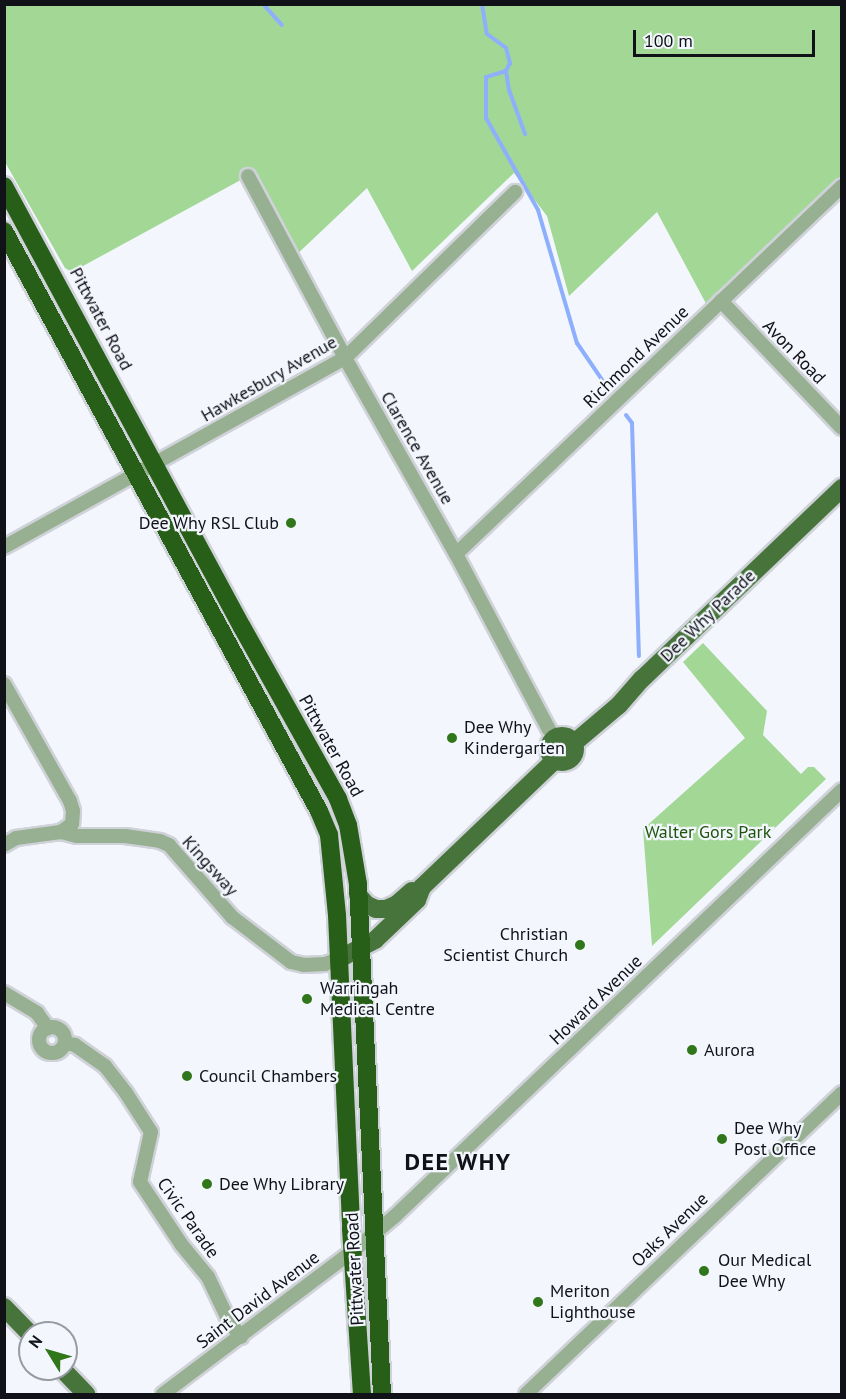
<!DOCTYPE html>
<html>
<head>
<meta charset="utf-8">
<style>
	body { margin:0 }
	#map { position:relative; width:846px; height:1399px; overflow:hidden; background:#f3f6fd; font-family:"PT Sans",sans-serif }
	div>[style] { position:absolute }
	[style*='--x'] { left:calc(var(--x)*1px); top:calc(var(--y)*1px); width:calc(var(--w)*1px); rotate:calc(var(--a)*1deg) }
	.green>* { inset:0; background:#a2d795 }
	.stream>* { height:4px; margin:-2px; padding:0 2px; transform-origin:2px; border-radius:2px; background:#8daffc }
	.roads { filter:drop-shadow(2px 0 #cfd2d8) drop-shadow(-2px 0 #cfd2d8) drop-shadow(0 2px #cfd2d8) drop-shadow(0 -2px #cfd2d8) }
	.minor>* { height:14px; margin:-7px; padding:0 7px; transform-origin:7px; border-radius:7px; background:#97b091 }
	.minor>.ring { margin:-7px; padding:0; box-sizing:content-box; background:none; border:14px solid #97b091; border-radius:50% }
	.major>* { height:18px; margin:-9px; padding:0 9px; transform-origin:9px; border-radius:9px; background:#46743b }
	.major>.ring { margin:-9px; padding:0; box-sizing:content-box; background:none; border:18px solid #46743b; border-radius:50% }
	.highway>* { height:18px; margin:-9px; padding:0 9px; transform-origin:9px; border-radius:9px; background:#285f18 }
	.dots>* { width:16px; height:16px; translate:-50% -50%; box-sizing:border-box; border:3px solid #f3f6fd; border-radius:50% }
	span { translate:-50% -50%; white-space:nowrap; text-align:center; line-height:1.15; -webkit-text-stroke:4.5px #f3f6fd; paint-order:stroke }
	.street-label { font-size:18px; color:#101218 }
	.poi-label { font-size:18px; color:#101218 }
	.right { translate:-100% -50%; text-align:right }
	.left { translate:0 -50%; text-align:left }
	.park-label { font-size:18px; color:#1d550b }
	.district-label { font-size:24px; color:#101218; font-weight:700; letter-spacing:1.5px }
	.frame { position:absolute; inset:0; border:6px solid #101218; pointer-events:none }
	.north { position:absolute; left:18px; top:1321px; width:60px; height:60px; box-sizing:border-box; background:#f3f6fd; border:2px solid #989ba1; border-radius:50%; rotate:307deg; font-size:16px; font-weight:700; line-height:24px; text-align:center; color:#101218 }
	.north::after { content:''; display:block; margin:auto; width:21px; height:27px; background:#30771b; clip-path:polygon(50% 0,100% 100%,50% 72%,0 100%) }
	.scale { position:absolute; left:633px; top:30px; width:182px; height:27px; box-sizing:border-box; border:3px solid #101218; border-top:0; padding-left:8px; font-size:18px; line-height:21px; white-space:nowrap; color:#101218; -webkit-text-stroke:4px #f3f6fd; paint-order:stroke }
</style>
</head>
<body>
<div id="map">
	<div class="green">
		<i style="clip-path:polygon(4px 5px,841px 5px,841px 187px,710px 311px,657px 212px,569px 296px,547px 216px,514px 173px,412px 271px,367px 188px,293px 258px,248px 176px,72px 272px,65px 268px,5px 162px)"></i>
		<i style="clip-path:polygon(703px 643px,767px 711px,763px 735px,801px 774px,808px 767px,814px 767px,826px 779px,652px 946px,643px 829px,745px 738px,683px 662px)"></i>
	</div>
	<div class="stream">
		<i style="--x:263;--y:4;--w:28;--a:48"></i>
		<i style="--x:482;--y:4;--w:30;--a:81"></i>
		<i style="--x:487;--y:34;--w:24;--a:36"></i>
		<i style="--x:506;--y:48;--w:16;--a:75"></i>
		<i style="--x:510;--y:63;--w:9;--a:117"></i>
		<i style="--x:506;--y:71;--w:21;--a:163"></i>
		<i style="--x:486;--y:77;--w:41;--a:90"></i>
		<i style="--x:486;--y:118;--w:106;--a:60.5"></i>
		<i style="--x:538;--y:210;--w:139;--a:73.7"></i>
		<i style="--x:577;--y:343;--w:53;--a:55.7"></i>
		<i style="--x:506;--y:71;--w:19;--a:81"></i>
		<i style="--x:509;--y:90;--w:47;--a:70"></i>
		<i style="--x:626;--y:415;--w:10;--a:53"></i>
		<i style="--x:632;--y:423;--w:233;--a:88.3"></i>
	</div>
	<div class="roads">
		<div class="minor">
			<i style="--x:248;--y:176;--w:206;--a:61.9"></i>
			<i style="--x:345;--y:358;--w:225;--a:60.5"></i>
			<i style="--x:456;--y:554;--w:197;--a:62.1"></i>
			<i style="--x:548;--y:728;--w:12;--a:55"></i>
			<i style="--x:721;--y:301;--w:175;--a:46.4"></i>
			<i style="--x:4;--y:547;--w:390;--a:-29"></i>
			<i style="--x:345;--y:358;--w:238;--a:-44.3"></i>
			<i style="--x:456;--y:554;--w:533;--a:-43.63"></i>
			<i style="--x:4;--y:684;--w:134;--a:60.6"></i>
			<i style="--x:70;--y:801;--w:10;--a:73"></i>
			<i style="--x:73;--y:811;--w:13;--a:94"></i>
			<i style="--x:72;--y:824;--w:14;--a:144"></i>
			<i style="--x:4;--y:845;--w:14;--a:-30"></i>
			<i style="--x:16;--y:838;--w:45;--a:-7.6"></i>
			<i style="--x:61;--y:832;--w:16;--a:14"></i>
			<i style="--x:77;--y:836;--w:48;--a:0"></i>
			<i style="--x:125;--y:836;--w:35;--a:8"></i>
			<i style="--x:160;--y:841;--w:10;--a:24"></i>
			<i style="--x:169;--y:845;--w:96;--a:48.8"></i>
			<i style="--x:232;--y:917;--w:74;--a:37.3"></i>
			<i style="--x:291;--y:962;--w:13;--a:13"></i>
			<i style="--x:304;--y:965;--w:21;--a:-3"></i>
			<i style="--x:325;--y:964;--w:15;--a:-20"></i>
			<i style="--x:4;--y:993;--w:39;--a:31"></i>
			<i style="--x:37;--y:1013;--w:19;--a:54"></i>
			<i class="ring" style="left:39px;top:1027px;width:12px;height:12px"></i>
			<i style="--x:65;--y:1043;--w:10;--a:11"></i>
			<i style="--x:75;--y:1045;--w:37;--a:35"></i>
			<i style="--x:105;--y:1066;--w:34;--a:52"></i>
			<i style="--x:126;--y:1093;--w:46;--a:57.3"></i>
			<i style="--x:151;--y:1132;--w:51;--a:102.4"></i>
			<i style="--x:140;--y:1182;--w:74;--a:56.5"></i>
			<i style="--x:181;--y:1244;--w:43;--a:50.7"></i>
			<i style="--x:208;--y:1277;--w:49;--a:64.5"></i>
			<i style="--x:229;--y:1321;--w:20;--a:53"></i>
			<i style="--x:163;--y:1394;--w:238;--a:-37"></i>
			<i style="--x:353;--y:1251;--w:55;--a:-39.8"></i>
			<i style="--x:395;--y:1216;--w:617;--a:-43.62"></i>
			<i style="--x:526;--y:1394;--w:436;--a:-43.6"></i>
		</div>
		<div class="major">
			<i class="ring" style="left:549px;top:736px;width:8px;height:8px"></i>
			<i style="--x:574;--y:743;--w:59;--a:-40.2"></i>
			<i style="--x:619;--y:705;--w:35;--a:-49"></i>
			<i style="--x:642;--y:679;--w:277;--a:-43.7"></i>
			<i style="--x:358;--y:895;--w:13;--a:48"></i>
			<i style="--x:367;--y:905;--w:10;--a:24"></i>
			<i style="--x:376;--y:909;--w:10;--a:0"></i>
			<i style="--x:386;--y:909;--w:12;--a:-24"></i>
			<i style="--x:397;--y:904;--w:20;--a:-41"></i>
			<i style="--x:339;--y:959;--w:41;--a:-27.8"></i>
			<i style="--x:375;--y:940;--w:58;--a:-43.6"></i>
			<i style="--x:417;--y:900;--w:14;--a:-69"></i>
			<i style="--x:422;--y:887;--w:184;--a:-43.7"></i>
			<i style="--x:4;--y:1307;--w:37;--a:46"></i>
			<i style="--x:62;--y:1369;--w:35;--a:46"></i>
		</div>
		<div class="highway">
			<i style="--x:4;--y:186;--w:501;--a:61.65"></i>
			<i style="--x:242;--y:627;--w:197;--a:60.8"></i>
			<i style="--x:338;--y:799;--w:28;--a:69"></i>
			<i style="--x:348;--y:825;--w:60;--a:80.4"></i>
			<i style="--x:358;--y:884;--w:511;--a:87.31"></i>
			<i style="--x:4;--y:231;--w:660;--a:61.49"></i>
			<i style="--x:319;--y:811;--w:26;--a:67"></i>
			<i style="--x:329;--y:835;--w:80;--a:84.3"></i>
			<i style="--x:337;--y:915;--w:314;--a:87.4"></i>
			<i style="--x:351;--y:1229;--w:165;--a:86.2"></i>
		</div>
	</div>
	<div class="dots">
		<i style="left:291px;top:523px;background:#30771b"></i>
		<i style="left:452px;top:738px;background:#30771b"></i>
		<i style="left:580px;top:945px;background:#30771b"></i>
		<i style="left:307px;top:999px;background:#30771b"></i>
		<i style="left:692px;top:1050px;background:#30771b"></i>
		<i style="left:187px;top:1076px;background:#30771b"></i>
		<i style="left:722px;top:1139px;background:#30771b"></i>
		<i style="left:207px;top:1184px;background:#30771b"></i>
		<i style="left:704px;top:1271px;background:#30771b"></i>
		<i style="left:538px;top:1302px;background:#30771b"></i>
	</div>
	<div class="street-label">
		<span style="left:101px;top:319px;rotate:62deg">Pittwater Road</span>
		<span style="left:794px;top:352px;rotate:46deg">Avon Road</span>
		<span style="left:636px;top:357px;rotate:-44deg">Richmond Avenue</span>
		<span style="left:269px;top:379px;rotate:-30deg">Hawkesbury Avenue</span>
		<span style="left:417px;top:448px;rotate:60deg">Clarence Avenue</span>
		<span style="left:708px;top:616px;rotate:-44deg">Dee Why Parade</span>
		<span style="left:331px;top:746px;rotate:61deg">Pittwater Road</span>
		<span style="left:210px;top:866px;rotate:48deg">Kingsway</span>
		<span style="left:596px;top:1000px;rotate:-44deg">Howard Avenue</span>
		<span style="left:188px;top:1218px;rotate:55deg">Civic Parade</span>
		<span style="left:670px;top:1230px;rotate:-44deg">Oaks Avenue</span>
		<span style="left:355px;top:1269px;rotate:-93deg">Pittwater Road</span>
		<span style="left:258px;top:1300px;rotate:-37deg">Saint David Avenue</span>
	</div>
	<div class="poi-label">
		<span class="right" style="left:279px;top:523px">Dee Why RSL Club</span>
		<span class="left" style="left:464px;top:738px">Dee Why<br>Kindergarten</span>
		<span class="right" style="left:568px;top:945px">Christian<br>Scientist Church</span>
		<span class="left" style="left:320px;top:999px">Warringah<br>Medical Centre</span>
		<span class="left" style="left:704px;top:1050px">Aurora</span>
		<span class="left" style="left:199px;top:1076px">Council Chambers</span>
		<span class="left" style="left:734px;top:1139px">Dee Why<br>Post Office</span>
		<span class="left" style="left:219px;top:1184px">Dee Why Library</span>
		<span class="left" style="left:718px;top:1271px">Our Medical<br>Dee Why</span>
		<span class="left" style="left:550px;top:1302px">Meriton<br>Lighthouse</span>
	</div>
	<div class="park-label">
		<span style="left:708px;top:832px">Walter Gors Park</span>
	</div>
	<div class="district-label">
		<span style="left:458px;top:1162px">DEE WHY</span>
	</div>
	<div class="frame"></div>
	<div class="north">N</div>
	<div class="scale">100 m</div>
</div>
</body>
</html>
